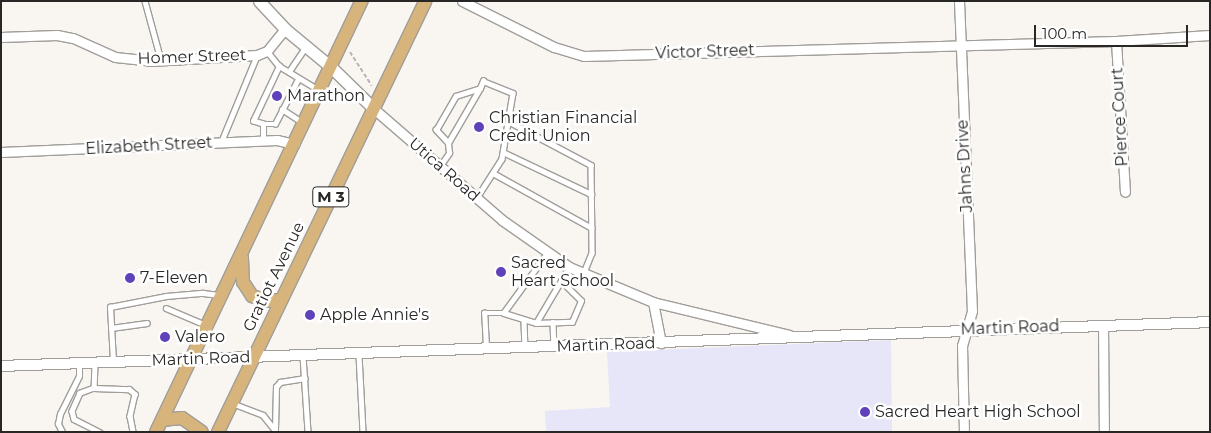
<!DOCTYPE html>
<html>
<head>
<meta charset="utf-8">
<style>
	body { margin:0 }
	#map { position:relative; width:1211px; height:433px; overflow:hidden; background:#f9f6f2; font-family:Montserrat,sans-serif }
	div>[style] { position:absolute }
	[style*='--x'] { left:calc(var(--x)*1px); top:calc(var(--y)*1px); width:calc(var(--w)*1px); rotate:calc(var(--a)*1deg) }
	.green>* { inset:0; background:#e7e6f9 }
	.path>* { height:2px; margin-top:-1px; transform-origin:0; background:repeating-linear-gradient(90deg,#b7b5b2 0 4px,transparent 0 6.5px) }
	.roads { filter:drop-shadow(1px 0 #a19e9a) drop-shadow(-1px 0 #a19e9a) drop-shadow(0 1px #a19e9a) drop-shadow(0 -1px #a19e9a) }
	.service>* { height:4.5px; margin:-2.25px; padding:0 2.25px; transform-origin:2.25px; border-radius:2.25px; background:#fff }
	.minor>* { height:9px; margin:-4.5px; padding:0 4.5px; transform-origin:4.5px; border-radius:4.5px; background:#fff }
	.tertiary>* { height:10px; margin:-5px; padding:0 5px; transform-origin:5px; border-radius:5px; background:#fff }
	.secondary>* { height:11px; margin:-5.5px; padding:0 5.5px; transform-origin:5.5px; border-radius:5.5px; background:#fff }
	.primary>* { height:12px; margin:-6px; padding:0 6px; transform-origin:6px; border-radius:6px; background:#d6b47b }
	.dots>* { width:14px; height:14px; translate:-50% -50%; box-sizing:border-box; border:2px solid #fff; border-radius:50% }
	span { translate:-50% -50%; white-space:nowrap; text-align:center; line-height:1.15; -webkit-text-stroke:5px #fff; paint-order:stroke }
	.shield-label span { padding:1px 4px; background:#fff; border:1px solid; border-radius:4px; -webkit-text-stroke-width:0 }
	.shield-label { font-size:15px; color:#282725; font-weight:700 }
	.street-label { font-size:16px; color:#282725 }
	.poi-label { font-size:16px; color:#282725 }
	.left { translate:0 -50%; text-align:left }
	.frame { position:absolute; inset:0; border:2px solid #282725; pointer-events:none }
	.scale { position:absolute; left:1034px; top:25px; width:154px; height:22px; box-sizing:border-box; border:2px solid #282725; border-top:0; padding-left:6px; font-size:15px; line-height:18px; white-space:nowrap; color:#282725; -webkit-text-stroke:4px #fff; paint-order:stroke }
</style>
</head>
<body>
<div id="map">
	<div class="green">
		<i style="clip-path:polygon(891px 340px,892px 432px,546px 432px,545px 411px,610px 407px,607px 352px)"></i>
	</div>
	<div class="path">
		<i style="--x:350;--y:52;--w:40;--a:57.1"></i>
	</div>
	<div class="roads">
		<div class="service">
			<i style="--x:145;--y:1;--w:61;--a:74.8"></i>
			<i style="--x:267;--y:51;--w:19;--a:51"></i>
			<i style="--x:279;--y:66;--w:47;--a:31"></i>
			<i style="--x:290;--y:70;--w:29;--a:-56"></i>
			<i style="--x:282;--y:109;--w:24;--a:33"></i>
			<i style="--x:508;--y:121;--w:94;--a:27.9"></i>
			<i style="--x:591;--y:165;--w:88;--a:89.3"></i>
			<i style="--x:592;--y:253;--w:22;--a:112"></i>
			<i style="--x:263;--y:124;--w:12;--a:0"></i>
			<i style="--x:275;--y:124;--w:51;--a:-62.9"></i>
			<i style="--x:263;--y:141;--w:17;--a:-90"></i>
			<i style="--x:263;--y:124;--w:10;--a:-163"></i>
			<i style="--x:253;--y:121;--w:61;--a:-64.7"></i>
			<i style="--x:221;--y:142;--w:94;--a:-67.5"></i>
			<i style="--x:448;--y:143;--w:64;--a:-59.8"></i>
			<i style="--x:503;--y:152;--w:98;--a:25.5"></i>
			<i style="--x:440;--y:166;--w:16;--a:-55"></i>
			<i style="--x:449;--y:153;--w:10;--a:-96"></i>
			<i style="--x:448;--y:143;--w:18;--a:-133"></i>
			<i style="--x:436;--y:130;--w:39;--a:-60"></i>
			<i style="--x:456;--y:96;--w:25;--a:-18"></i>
			<i style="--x:480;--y:88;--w:8;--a:-67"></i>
			<i style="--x:483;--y:81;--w:32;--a:22"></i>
			<i style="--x:513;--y:93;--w:67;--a:99.5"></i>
			<i style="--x:502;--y:159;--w:46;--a:122.7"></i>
			<i style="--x:493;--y:173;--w:113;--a:29.1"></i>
			<i style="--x:547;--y:254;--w:73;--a:126.1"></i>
			<i style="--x:504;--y:313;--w:34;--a:17"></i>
			<i style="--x:536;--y:323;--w:36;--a:-2"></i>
			<i style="--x:572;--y:322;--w:23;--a:-67"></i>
			<i style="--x:581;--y:301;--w:28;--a:-135"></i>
			<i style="--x:166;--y:308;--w:43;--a:23"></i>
			<i style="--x:524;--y:321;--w:26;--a:88"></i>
			<i style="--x:553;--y:322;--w:24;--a:88"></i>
			<i style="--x:536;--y:323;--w:65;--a:-59.5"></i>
			<i style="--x:111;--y:328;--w:36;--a:-8"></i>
			<i style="--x:486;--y:347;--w:34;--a:-93"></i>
			<i style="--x:484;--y:313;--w:20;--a:0"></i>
			<i style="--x:359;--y:355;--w:77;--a:87"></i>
			<i style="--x:303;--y:356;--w:76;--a:86.2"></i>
			<i style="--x:113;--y:361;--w:54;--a:-93.2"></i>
			<i style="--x:110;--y:307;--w:57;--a:-11.1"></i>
			<i style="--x:166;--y:296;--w:37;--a:-5"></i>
			<i style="--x:203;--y:293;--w:16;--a:7"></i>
			<i style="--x:95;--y:363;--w:25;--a:92"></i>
			<i style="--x:94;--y:388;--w:35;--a:2"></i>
			<i style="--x:129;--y:389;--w:8;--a:40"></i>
			<i style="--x:135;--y:394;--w:23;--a:103"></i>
			<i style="--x:130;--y:416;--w:16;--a:79"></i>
			<i style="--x:94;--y:388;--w:15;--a:160"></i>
			<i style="--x:80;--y:393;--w:20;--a:114"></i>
			<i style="--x:72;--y:411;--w:8;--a:76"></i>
			<i style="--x:74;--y:419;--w:29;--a:27"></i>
			<i style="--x:232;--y:403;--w:33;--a:21"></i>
			<i style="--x:263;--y:415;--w:19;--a:51"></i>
			<i style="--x:275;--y:430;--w:43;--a:-88.7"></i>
			<i style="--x:276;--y:387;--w:6;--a:-51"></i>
			<i style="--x:280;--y:382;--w:25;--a:-9"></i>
			<i style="--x:62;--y:432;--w:9;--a:-117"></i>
			<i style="--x:58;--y:424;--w:10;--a:-79"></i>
			<i style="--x:60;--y:414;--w:42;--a:-63.4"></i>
			<i style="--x:79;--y:376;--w:12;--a:-90"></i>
		</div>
		<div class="minor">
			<i style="--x:462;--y:1;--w:103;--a:26.6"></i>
			<i style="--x:554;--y:47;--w:31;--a:17"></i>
			<i style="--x:584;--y:56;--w:532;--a:-1.62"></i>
			<i style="--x:1116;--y:41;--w:94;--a:-3.7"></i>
			<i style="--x:959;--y:1;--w:310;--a:87.6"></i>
			<i style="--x:972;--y:311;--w:35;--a:106"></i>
			<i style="--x:962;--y:345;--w:87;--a:88.7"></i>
			<i style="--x:1;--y:37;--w:56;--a:-2"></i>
			<i style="--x:57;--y:35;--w:16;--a:11"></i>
			<i style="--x:73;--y:38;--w:46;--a:24.3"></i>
			<i style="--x:115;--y:57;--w:36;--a:6"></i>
			<i style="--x:151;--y:61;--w:106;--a:-3.2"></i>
			<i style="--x:257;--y:55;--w:11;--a:-22"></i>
			<i style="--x:267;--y:51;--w:28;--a:-51"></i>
			<i style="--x:1116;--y:41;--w:151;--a:86.6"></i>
			<i style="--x:374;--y:109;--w:169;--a:40.9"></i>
			<i style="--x:502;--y:220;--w:82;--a:35"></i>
			<i style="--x:569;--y:267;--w:91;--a:22.6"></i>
			<i style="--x:653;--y:302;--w:140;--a:13.6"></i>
			<i style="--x:1;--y:152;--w:276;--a:-2.5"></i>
			<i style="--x:277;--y:140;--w:18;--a:13"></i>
			<i style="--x:653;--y:302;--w:42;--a:79"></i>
			<i style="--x:1103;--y:325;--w:107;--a:89.5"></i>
		</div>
		<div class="tertiary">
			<i style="--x:1;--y:366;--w:1210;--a:-2.08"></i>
		</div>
		<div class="secondary">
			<i style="--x:259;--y:1;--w:38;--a:47"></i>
			<i style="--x:285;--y:29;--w:60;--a:39.6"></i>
			<i style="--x:331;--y:67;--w:60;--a:44.3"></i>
		</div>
		<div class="primary">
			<i style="--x:242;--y:258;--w:24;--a:88"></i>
			<i style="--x:243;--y:282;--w:17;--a:57"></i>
			<i style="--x:252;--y:296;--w:17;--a:17"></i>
			<i style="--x:268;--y:301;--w:13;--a:-4"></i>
			<i style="--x:162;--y:420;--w:20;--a:-6"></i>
			<i style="--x:182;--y:418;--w:24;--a:35"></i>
			<i style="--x:156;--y:432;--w:478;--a:-64.5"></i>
			<i style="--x:218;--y:432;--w:478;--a:-64.3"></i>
		</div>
	</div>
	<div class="dots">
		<i style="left:277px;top:96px;background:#5f41ba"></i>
		<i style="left:479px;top:127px;background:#5f41ba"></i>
		<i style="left:501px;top:272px;background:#5f41ba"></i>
		<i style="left:130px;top:278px;background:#5f41ba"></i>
		<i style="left:310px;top:315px;background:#5f41ba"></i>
		<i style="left:165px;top:337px;background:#5f41ba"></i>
		<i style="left:865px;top:412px;background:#5f41ba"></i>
	</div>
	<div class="shield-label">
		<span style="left:331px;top:197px">M 3</span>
	</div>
	<div class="street-label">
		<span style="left:705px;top:52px;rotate:-2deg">Victor Street</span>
		<span style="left:192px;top:57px;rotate:-2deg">Homer Street</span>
		<span style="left:1120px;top:117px;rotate:-93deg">Pierce Court</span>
		<span style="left:149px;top:146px;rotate:-3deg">Elizabeth Street</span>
		<span style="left:965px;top:166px;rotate:-93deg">Jahns Drive</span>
		<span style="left:444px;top:170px;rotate:41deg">Utica Road</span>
		<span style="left:274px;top:277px;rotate:-64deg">Gratiot Avenue</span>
		<span style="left:1010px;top:328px;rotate:-2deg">Martin Road</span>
		<span style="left:606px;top:345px;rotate:-2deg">Martin Road</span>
		<span style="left:201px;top:359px;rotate:-2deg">Martin Road</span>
	</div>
	<div class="poi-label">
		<span class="left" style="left:287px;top:96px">Marathon</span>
		<span class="left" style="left:489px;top:127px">Christian Financial<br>Credit Union</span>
		<span class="left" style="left:511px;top:272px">Sacred<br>Heart School</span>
		<span class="left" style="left:140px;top:278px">7-Eleven</span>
		<span class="left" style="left:320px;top:315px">Apple Annie's</span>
		<span class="left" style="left:175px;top:337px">Valero</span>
		<span class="left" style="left:875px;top:412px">Sacred Heart High School</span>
	</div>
	<div class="frame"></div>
	<div class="scale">100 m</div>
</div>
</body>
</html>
